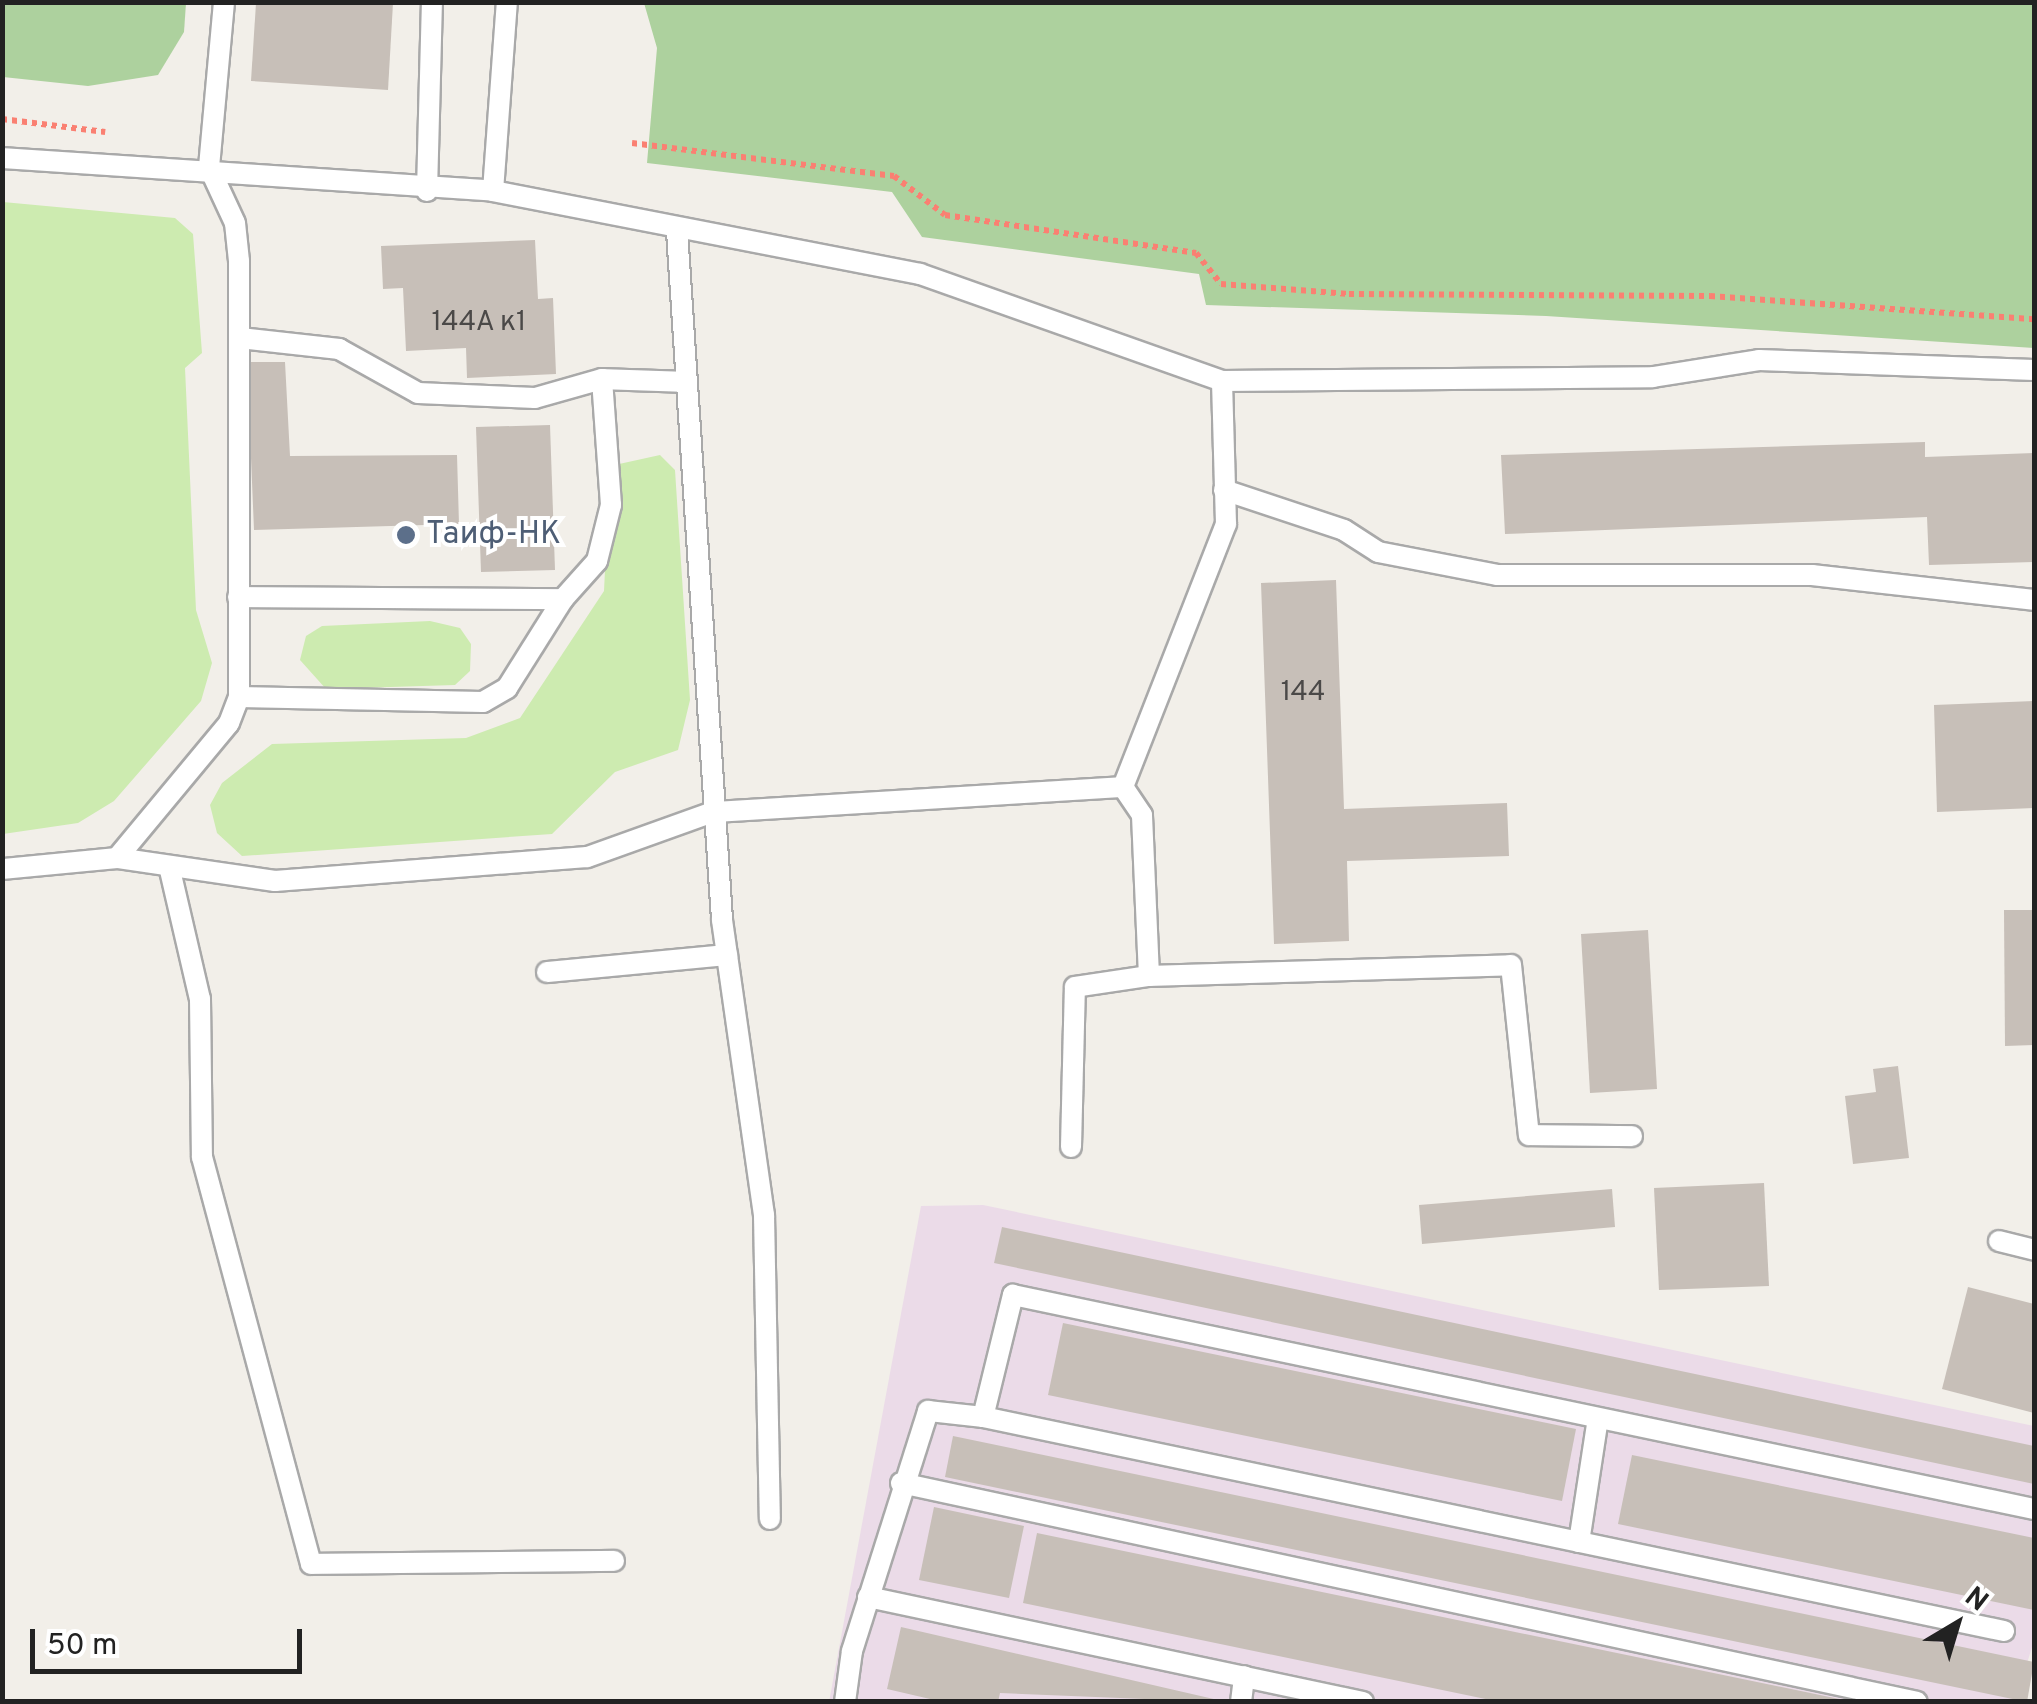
<!DOCTYPE html>
<html>
<head>
<meta charset="utf-8">
<style>
	body { margin:0 }
	#map { position:relative; width:2037px; height:1704px; overflow:hidden; background:#f2efe9; font-family:Overpass,sans-serif }
	div>[style] { position:absolute }
	[style*='--x'] { left:calc(var(--x)*1px); top:calc(var(--y)*1px); width:calc(var(--w)*1px); rotate:calc(var(--a)*1deg) }
	.industrial>* { inset:0; background:#ebdbe8 }
	.grass>* { inset:0; background:#cdebb0 }
	.forest>* { inset:0; background:#add19e }
	.building>* { inset:0; background:#c7bfb8 }
	.path>* { height:6px; margin-top:-3px; transform-origin:0; background:repeating-linear-gradient(90deg,#fa8072 0 5px,transparent 0 10px) }
	.roads { filter:drop-shadow(2px 0 #a9a9a9) drop-shadow(-2px 0 #a9a9a9) drop-shadow(0 2px #a9a9a9) drop-shadow(0 -2px #a9a9a9) }
	.lane>* { height:20px; margin:-10px; padding:0 10px; transform-origin:10px; border-radius:10px; background:#fff }
	.dots>* { width:28px; height:28px; translate:-50% -50%; box-sizing:border-box; border:5px solid #fff; border-radius:50% }
	span { translate:-50% -50%; white-space:nowrap; text-align:center; line-height:1.15; -webkit-text-stroke:8px #fff; paint-order:stroke }
	.number-label { font-size:28px; color:#4b4948 }
	.number-label span { -webkit-text-stroke-width:0 }
	.service-label { font-size:32px; color:#4e5e75 }
	.left { translate:0 -50%; text-align:left }
	.frame { position:absolute; inset:0; border:5px solid #222; pointer-events:none }
	.north { position:absolute; left:1907px; top:1574px; width:100px; height:100px; -webkit-text-stroke:8px #fff; paint-order:stroke; rotate:38deg; font-size:28px; font-weight:700; line-height:40px; text-align:center; color:#222 }
	.north::after { content:''; display:block; margin:auto; width:35px; height:45px; background:#222; clip-path:polygon(50% 0,100% 100%,50% 72%,0 100%) }
	.scale { position:absolute; left:30px; top:1629px; width:272px; height:45px; box-sizing:border-box; border:5px solid #222; border-top:0; padding-left:12px; font-size:30px; line-height:35px; white-space:nowrap; color:#222; -webkit-text-stroke:8px #fff; paint-order:stroke }
</style>
</head>
<body>
<div id="map">
	<div class="industrial">
		<i style="clip-path:polygon(983px 1205px,2034px 1426px,2034px 1641px,2015px 1701px,829px 1702px,921px 1206px)"></i>
	</div>
	<div class="grass">
		<i style="clip-path:polygon(3px 202px,175px 218px,193px 234px,202px 353px,185px 368px,196px 610px,212px 663px,201px 701px,114px 801px,78px 823px,3px 834px)"></i>
		<i style="clip-path:polygon(660px 455px,675px 470px,690px 700px,678px 750px,615px 772px,552px 834px,242px 856px,217px 833px,210px 805px,222px 783px,272px 744px,466px 738px,520px 718px,604px 591px,610px 466px)"></i>
		<i style="clip-path:polygon(430px 621px,460px 628px,471px 644px,470px 671px,455px 685px,326px 689px,300px 660px,306px 636px,322px 626px)"></i>
	</div>
	<div class="forest">
		<i style="clip-path:polygon(3px 2px,186px 3px,184px 32px,158px 75px,88px 86px,3px 77px)"></i>
		<i style="clip-path:polygon(644px 3px,2034px 3px,2034px 348px,1546px 316px,1206px 305px,1199px 274px,922px 237px,892px 192px,647px 163px,657px 48px)"></i>
	</div>
	<div class="building">
		<i style="clip-path:polygon(256px 3px,393px 3px,388px 90px,251px 81px)"></i>
		<i style="clip-path:polygon(535px 240px,538px 299px,553px 298px,556px 374px,467px 378px,466px 348px,406px 351px,403px 288px,383px 289px,381px 246px)"></i>
		<i style="clip-path:polygon(247px 362px,285px 362px,290px 456px,457px 455px,459px 524px,254px 530px)"></i>
		<i style="clip-path:polygon(550px 425px,555px 570px,481px 572px,476px 427px)"></i>
		<i style="clip-path:polygon(1925px 442px,1925px 457px,2034px 453px,2034px 562px,1929px 565px,1927px 517px,1505px 534px,1501px 455px)"></i>
		<i style="clip-path:polygon(1336px 580px,1344px 809px,1507px 803px,1509px 856px,1347px 861px,1349px 941px,1274px 944px,1261px 583px)"></i>
		<i style="clip-path:polygon(2034px 701px,2034px 808px,1937px 812px,1934px 705px)"></i>
		<i style="clip-path:polygon(2004px 910px,2034px 910px,2034px 1045px,2005px 1046px)"></i>
		<i style="clip-path:polygon(1648px 930px,1657px 1089px,1590px 1093px,1581px 934px)"></i>
		<i style="clip-path:polygon(1898px 1066px,1909px 1158px,1853px 1164px,1845px 1096px,1876px 1092px,1873px 1069px)"></i>
		<i style="clip-path:polygon(1764px 1183px,1769px 1286px,1659px 1290px,1654px 1188px)"></i>
		<i style="clip-path:polygon(1612px 1189px,1615px 1227px,1422px 1244px,1419px 1205px)"></i>
		<i style="clip-path:polygon(1002px 1227px,2034px 1446px,2034px 1484px,994px 1263px)"></i>
		<i style="clip-path:polygon(1968px 1287px,2034px 1304px,2034px 1413px,1942px 1389px)"></i>
		<i style="clip-path:polygon(1063px 1323px,1576px 1429px,1562px 1501px,1048px 1395px)"></i>
		<i style="clip-path:polygon(953px 1436px,2034px 1662px,2027px 1702px,945px 1477px)"></i>
		<i style="clip-path:polygon(1632px 1455px,2034px 1538px,2034px 1610px,1618px 1524px)"></i>
		<i style="clip-path:polygon(934px 1507px,1024px 1526px,1009px 1598px,919px 1580px)"></i>
		<i style="clip-path:polygon(1037px 1533px,1844px 1700px,1844px 1702px,1500px 1702px,1023px 1603px)"></i>
		<i style="clip-path:polygon(901px 1627px,1218px 1700px,1218px 1702px,1000px 1693px,998px 1702px,943px 1702px,887px 1689px)"></i>
	</div>
	<div class="path">
		<i style="--x:2;--y:119;--w:104;--a:7.2"></i>
		<i style="--x:632;--y:143;--w:264;--a:7.2"></i>
		<i style="--x:894;--y:176;--w:64;--a:37.4"></i>
		<i style="--x:945;--y:215;--w:254;--a:8.6"></i>
		<i style="--x:1196;--y:253;--w:40;--a:51"></i>
		<i style="--x:1221;--y:284;--w:128;--a:4.5"></i>
		<i style="--x:1349;--y:294;--w:361;--a:0.3"></i>
		<i style="--x:1710;--y:296;--w:325;--a:4.1"></i>
	</div>
	<div class="roads">
		<div class="lane">
			<i style="--x:2;--y:158;--w:492;--a:3.8"></i>
			<i style="--x:493;--y:191;--w:435;--a:11"></i>
			<i style="--x:920;--y:274;--w:320;--a:19.5"></i>
			<i style="--x:1222;--y:381;--w:143;--a:88.4"></i>
			<i style="--x:1226;--y:524;--w:282;--a:111.4"></i>
			<i style="--x:1123;--y:787;--w:411;--a:176.5"></i>
			<i style="--x:713;--y:812;--w:134;--a:160.3"></i>
			<i style="--x:587;--y:857;--w:313;--a:175.6"></i>
			<i style="--x:275;--y:881;--w:160;--a:-171.7"></i>
			<i style="--x:117;--y:858;--w:116;--a:174.5"></i>
			<i style="--x:427;--y:191;--w:189;--a:-88.5"></i>
			<i style="--x:493;--y:191;--w:190;--a:-85.8"></i>
			<i style="--x:677;--y:231;--w:690;--a:86.26"></i>
			<i style="--x:722;--y:920;--w:298;--a:81.9"></i>
			<i style="--x:764;--y:1215;--w:304;--a:88.9"></i>
			<i style="--x:240;--y:338;--w:100;--a:6.3"></i>
			<i style="--x:339;--y:349;--w:90;--a:29.1"></i>
			<i style="--x:418;--y:393;--w:117;--a:2.4"></i>
			<i style="--x:535;--y:398;--w:70;--a:-15.8"></i>
			<i style="--x:1222;--y:381;--w:431;--a:-0.5"></i>
			<i style="--x:1653;--y:377;--w:107;--a:-9.1"></i>
			<i style="--x:1759;--y:360;--w:275;--a:2.1"></i>
			<i style="--x:1224;--y:490;--w:126;--a:18.4"></i>
			<i style="--x:1344;--y:530;--w:40;--a:32.9"></i>
			<i style="--x:1378;--y:552;--w:121;--a:10.9"></i>
			<i style="--x:1497;--y:575;--w:315;--a:0"></i>
			<i style="--x:1812;--y:575;--w:223;--a:6.4"></i>
			<i style="--x:238;--y:597;--w:325;--a:0.4"></i>
			<i style="--x:563;--y:599;--w:51;--a:-48.2"></i>
			<i style="--x:597;--y:561;--w:58;--a:-76"></i>
			<i style="--x:611;--y:505;--w:126;--a:-94.1"></i>
			<i style="--x:602;--y:379;--w:84;--a:2"></i>
			<i style="--x:239;--y:697;--w:244;--a:1.2"></i>
			<i style="--x:483;--y:702;--w:28;--a:-30"></i>
			<i style="--x:507;--y:688;--w:105;--a:-57.8"></i>
			<i style="--x:117;--y:858;--w:175;--a:-50.3"></i>
			<i style="--x:229;--y:723;--w:28;--a:-69"></i>
			<i style="--x:239;--y:697;--w:436;--a:-90"></i>
			<i style="--x:239;--y:261;--w:38;--a:-96"></i>
			<i style="--x:235;--y:223;--w:62;--a:-114.9"></i>
			<i style="--x:209;--y:167;--w:166;--a:-84.8"></i>
			<i style="--x:169;--y:866;--w:137;--a:76.9"></i>
			<i style="--x:200;--y:999;--w:158;--a:89.3"></i>
			<i style="--x:202;--y:1157;--w:421;--a:75"></i>
			<i style="--x:311;--y:1564;--w:303;--a:-0.6"></i>
			<i style="--x:547;--y:972;--w:181;--a:-5.4"></i>
			<i style="--x:1149;--y:976;--w:362;--a:-1.7"></i>
			<i style="--x:1511;--y:965;--w:171;--a:84"></i>
			<i style="--x:1529;--y:1135;--w:103;--a:0.6"></i>
			<i style="--x:1071;--y:1147;--w:160;--a:-88.6"></i>
			<i style="--x:1075;--y:987;--w:75;--a:-8.5"></i>
			<i style="--x:1149;--y:976;--w:161;--a:-92.5"></i>
			<i style="--x:1142;--y:815;--w:34;--a:-124"></i>
			<i style="--x:1999;--y:1241;--w:36;--a:14"></i>
			<i style="--x:901;--y:1483;--w:1039;--a:12.16"></i>
			<i style="--x:1579;--y:1542;--w:125;--a:-81.3"></i>
			<i style="--x:868;--y:1597;--w:506;--a:11.98"></i>
			<i style="--x:2004;--y:1631;--w:1043;--a:-168.16"></i>
			<i style="--x:983;--y:1417;--w:126;--a:-76.2"></i>
			<i style="--x:1013;--y:1295;--w:1043;--a:11.84"></i>
			<i style="--x:845;--y:1702;--w:51;--a:-82.2"></i>
			<i style="--x:852;--y:1651;--w:252;--a:-72.4"></i>
			<i style="--x:928;--y:1411;--w:55;--a:6.2"></i>
			<i style="--x:1241;--y:1702;--w:26;--a:-83"></i>
		</div>
	</div>
	<div class="dots">
		<i style="left:406px;top:535px;background:#5c6f8a"></i>
	</div>
	<div class="number-label">
		<span style="left:479px;top:323px">144А к1</span>
		<span style="left:1303px;top:693px">144</span>
	</div>
	<div class="service-label">
		<span class="left" style="left:426px;top:535px">Таиф-НК</span>
	</div>
	<div class="frame"></div>
	<div class="north">N</div>
	<div class="scale">50 m</div>
</div>
</body>
</html>
